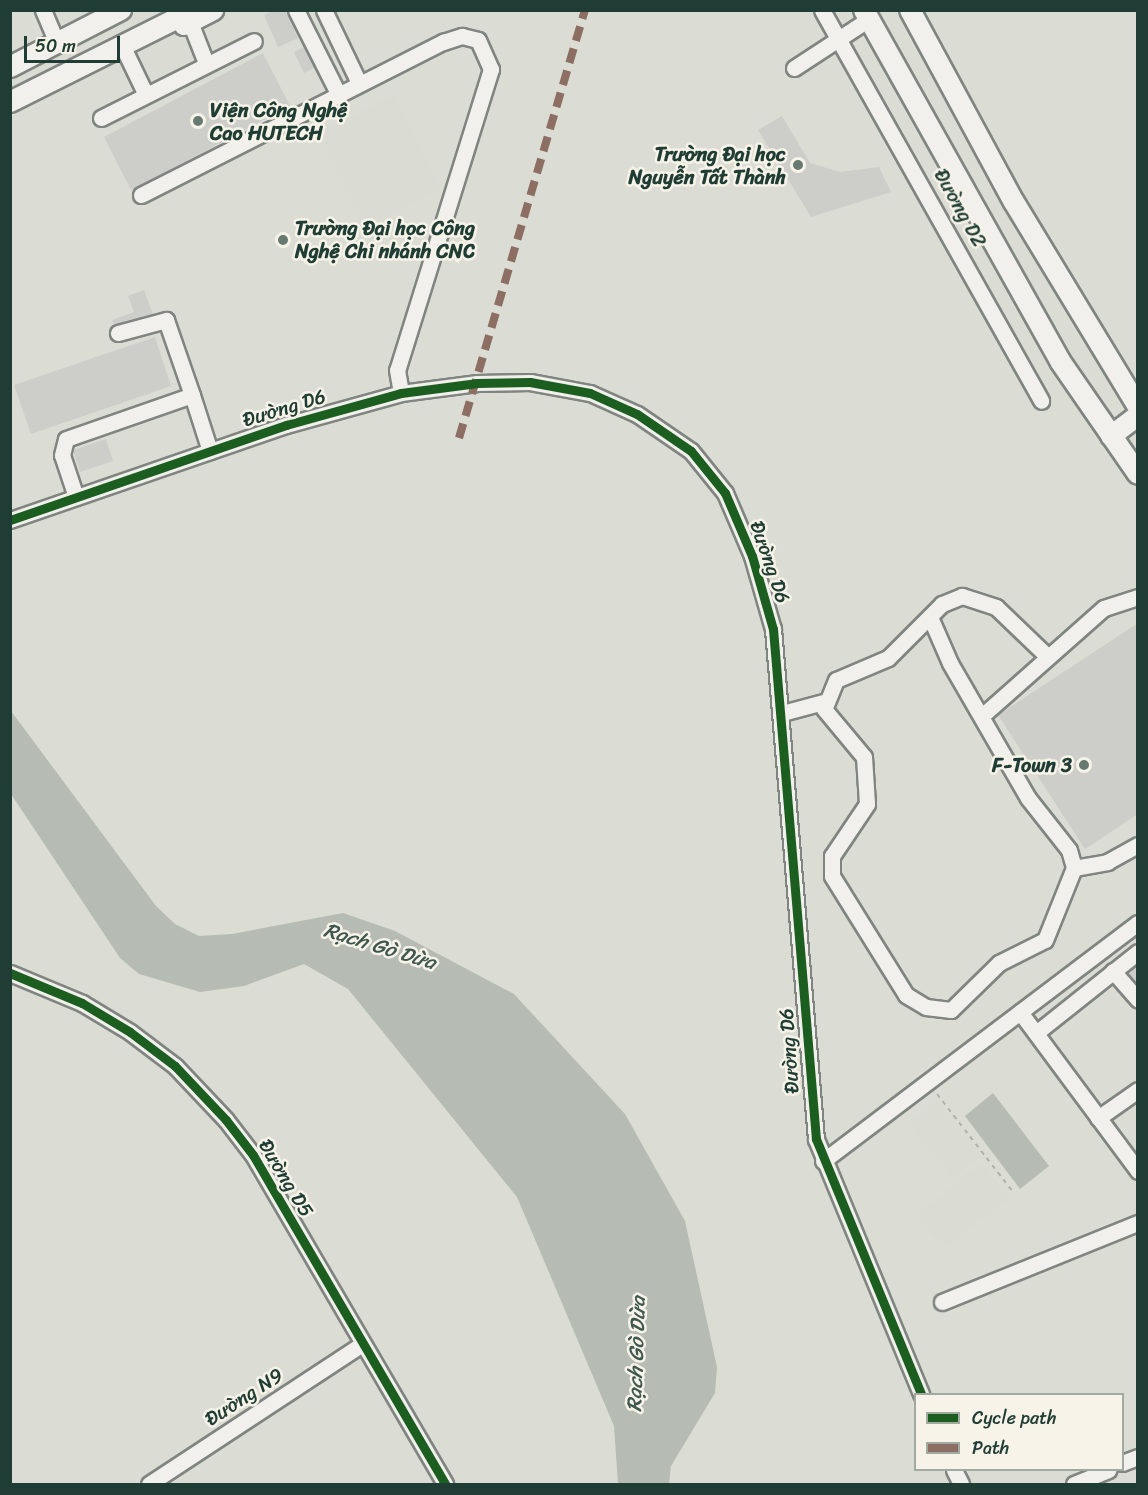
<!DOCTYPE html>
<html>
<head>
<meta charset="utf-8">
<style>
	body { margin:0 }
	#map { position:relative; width:1148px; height:1495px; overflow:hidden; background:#ebeae4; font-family:Sriracha,sans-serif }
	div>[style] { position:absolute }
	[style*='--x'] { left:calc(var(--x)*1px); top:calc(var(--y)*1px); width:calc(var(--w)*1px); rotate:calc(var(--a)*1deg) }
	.built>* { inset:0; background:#dbdcd3 }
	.green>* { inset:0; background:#dadbd2 }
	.water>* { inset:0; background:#b6bcb4 }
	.building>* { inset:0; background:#cdceca }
	.path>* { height:2px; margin-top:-1px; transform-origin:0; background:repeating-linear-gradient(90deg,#afb1ad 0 4.5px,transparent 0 9px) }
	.roads { filter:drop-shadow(2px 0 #808581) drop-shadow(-2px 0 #808581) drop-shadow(0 2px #808581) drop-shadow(0 -2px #808581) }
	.minor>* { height:15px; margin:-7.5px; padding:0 7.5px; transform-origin:7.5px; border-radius:7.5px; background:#f1f0ec }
	.major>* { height:20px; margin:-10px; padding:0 10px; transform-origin:10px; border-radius:10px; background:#f1f0ec }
	.quiet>* { height:8px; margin-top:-4px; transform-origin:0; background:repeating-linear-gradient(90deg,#8d6e63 0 15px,transparent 0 23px) }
	.cycleway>* { height:9px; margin:-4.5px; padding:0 4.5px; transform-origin:4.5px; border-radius:4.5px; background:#1b5e20 }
	.dots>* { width:16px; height:16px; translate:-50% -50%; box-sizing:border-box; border:3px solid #f7f3e8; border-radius:50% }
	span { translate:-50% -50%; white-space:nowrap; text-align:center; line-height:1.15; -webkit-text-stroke:5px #f7f3e8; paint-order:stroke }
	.poi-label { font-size:20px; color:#1f3d34; font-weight:700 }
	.left { translate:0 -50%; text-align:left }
	.right { translate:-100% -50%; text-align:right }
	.street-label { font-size:20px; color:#1f3d34 }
	.water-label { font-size:21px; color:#3f584f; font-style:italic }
	.frame { position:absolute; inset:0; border:12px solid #1f3d34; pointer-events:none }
	.legend { position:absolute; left:914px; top:1393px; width:210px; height:78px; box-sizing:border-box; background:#f7f3e8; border:2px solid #a1aaa0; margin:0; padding:8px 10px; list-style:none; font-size:18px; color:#1f3d34 }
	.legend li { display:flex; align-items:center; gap:12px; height:30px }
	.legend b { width:30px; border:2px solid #a1aaa0 }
	.scale { position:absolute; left:24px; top:36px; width:96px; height:27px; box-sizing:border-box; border:3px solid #1f3d34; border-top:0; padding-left:8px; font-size:18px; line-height:21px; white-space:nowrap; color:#1f3d34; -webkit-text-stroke:4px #f7f3e8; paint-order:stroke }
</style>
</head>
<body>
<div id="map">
	<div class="built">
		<i style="clip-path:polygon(evenodd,10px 11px,1137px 11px,1137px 1484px,11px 1484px,10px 11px,916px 1394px,1122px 1394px,1122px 1470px,916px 1470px,916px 1394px)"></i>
	</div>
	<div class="green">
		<i style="clip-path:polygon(180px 31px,191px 36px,197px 58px,145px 81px,136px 59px,139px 53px)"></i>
		<i style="clip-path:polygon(395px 95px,442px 189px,365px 228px,318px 133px)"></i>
		<i style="clip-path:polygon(936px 1102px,980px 1157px,951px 1178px,908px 1123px)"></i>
		<i style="clip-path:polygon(982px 1162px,1008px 1199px,943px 1249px,917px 1215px)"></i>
	</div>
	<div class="water">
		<i style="clip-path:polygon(11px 711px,156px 906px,175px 924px,199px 936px,232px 934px,343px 913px,395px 931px,514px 994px,625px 1114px,685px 1221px,717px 1367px,715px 1393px,671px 1466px,669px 1484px,618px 1484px,614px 1426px,517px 1197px,348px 989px,304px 964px,244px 986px,200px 992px,139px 974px,120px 958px,11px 794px)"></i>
		<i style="clip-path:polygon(993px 1093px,1049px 1166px,1020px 1189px,965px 1116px)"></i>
	</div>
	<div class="building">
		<i style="clip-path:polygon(274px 10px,285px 10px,298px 38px,278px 47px,264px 15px)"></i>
		<i style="clip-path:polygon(306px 46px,316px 67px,304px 73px,294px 52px)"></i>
		<i style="clip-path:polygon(263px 53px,290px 106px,131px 190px,104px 137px)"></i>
		<i style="clip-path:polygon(782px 116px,810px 163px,840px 172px,879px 167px,891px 192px,811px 217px,758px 130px)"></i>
		<i style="clip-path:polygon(144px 290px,154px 317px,117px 332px,112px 320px,134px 312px,128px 296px)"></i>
		<i style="clip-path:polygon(155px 337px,171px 386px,31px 434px,14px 385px)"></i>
		<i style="clip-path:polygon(106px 439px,113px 461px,80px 472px,73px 450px)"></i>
		<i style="clip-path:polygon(1138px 623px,1138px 814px,1085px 849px,998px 715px)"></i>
		<i style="clip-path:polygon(1138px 966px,1138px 986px,1128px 974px)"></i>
	</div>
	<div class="path">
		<i style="--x:937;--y:1094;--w:124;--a:52.2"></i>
	</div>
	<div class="roads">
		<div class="minor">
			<i style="--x:43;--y:10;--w:36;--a:67"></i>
			<i style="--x:296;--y:10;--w:93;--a:63.2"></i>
			<i style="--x:324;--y:10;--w:81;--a:64.4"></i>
			<i style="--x:822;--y:10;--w:448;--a:60.7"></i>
			<i style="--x:190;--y:22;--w:44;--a:68.7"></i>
			<i style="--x:122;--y:45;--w:55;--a:64.4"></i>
			<i style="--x:794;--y:68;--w:90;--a:-33.2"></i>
			<i style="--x:101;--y:118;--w:171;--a:-26.7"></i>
			<i style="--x:141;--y:195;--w:339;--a:-26.9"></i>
			<i style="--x:443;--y:42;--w:20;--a:-18"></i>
			<i style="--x:462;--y:36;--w:16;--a:14"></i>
			<i style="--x:478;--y:40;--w:32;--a:66"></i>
			<i style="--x:491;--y:69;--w:315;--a:107.3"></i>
			<i style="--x:397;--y:370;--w:23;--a:80"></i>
			<i style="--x:118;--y:333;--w:50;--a:-15.2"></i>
			<i style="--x:166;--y:320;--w:79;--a:70.9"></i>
			<i style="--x:76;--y:497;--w:44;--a:-108.4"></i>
			<i style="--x:62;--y:455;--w:16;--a:-76"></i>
			<i style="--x:66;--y:439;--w:133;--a:-19.2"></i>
			<i style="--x:192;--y:395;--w:59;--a:72.2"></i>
			<i style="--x:10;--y:520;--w:292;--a:-19"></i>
			<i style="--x:286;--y:425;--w:119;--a:-15.5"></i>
			<i style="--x:401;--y:393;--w:77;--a:-7.5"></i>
			<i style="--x:477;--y:383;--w:53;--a:-1.1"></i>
			<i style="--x:530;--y:382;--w:61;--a:10.4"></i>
			<i style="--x:590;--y:393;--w:51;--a:24.1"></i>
			<i style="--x:637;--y:414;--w:65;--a:34.4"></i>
			<i style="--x:691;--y:451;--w:54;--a:51"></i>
			<i style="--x:725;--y:493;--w:69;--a:66.8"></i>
			<i style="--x:752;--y:556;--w:76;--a:74"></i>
			<i style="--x:773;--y:629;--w:512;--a:85.18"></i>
			<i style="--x:816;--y:1139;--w:276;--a:67.6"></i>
			<i style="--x:930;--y:617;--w:50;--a:66.5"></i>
			<i style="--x:950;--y:663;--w:156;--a:60"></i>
			<i style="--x:1028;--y:798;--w:66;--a:51.7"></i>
			<i style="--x:1069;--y:850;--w:19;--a:74"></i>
			<i style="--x:1074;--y:868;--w:34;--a:-10"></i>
			<i style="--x:1107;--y:862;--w:35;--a:-29"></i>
			<i style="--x:1046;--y:655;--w:69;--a:-136.2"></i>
			<i style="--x:996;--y:607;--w:36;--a:-162"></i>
			<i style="--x:962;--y:596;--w:22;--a:158"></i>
			<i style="--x:942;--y:604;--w:76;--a:135"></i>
			<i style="--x:888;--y:658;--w:56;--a:157.1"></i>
			<i style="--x:836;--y:680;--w:31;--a:112"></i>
			<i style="--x:824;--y:709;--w:62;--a:50.2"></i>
			<i style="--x:864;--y:757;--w:47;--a:86.3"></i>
			<i style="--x:867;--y:804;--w:63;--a:123.9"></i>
			<i style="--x:832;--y:856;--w:20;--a:90"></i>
			<i style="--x:832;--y:876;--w:140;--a:58.1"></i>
			<i style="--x:906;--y:995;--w:23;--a:31"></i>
			<i style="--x:926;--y:1007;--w:25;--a:7"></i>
			<i style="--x:951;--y:1010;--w:67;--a:-44.4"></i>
			<i style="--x:999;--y:963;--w:51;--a:-26.6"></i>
			<i style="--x:1045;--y:940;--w:78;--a:-68.1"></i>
			<i style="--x:782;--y:713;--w:42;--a:-15"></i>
			<i style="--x:984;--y:714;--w:160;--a:-41.5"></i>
			<i style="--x:1104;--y:608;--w:36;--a:-18"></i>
			<i style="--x:1113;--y:971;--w:38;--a:49"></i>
			<i style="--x:10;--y:973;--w:78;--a:22.6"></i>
			<i style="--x:82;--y:1003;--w:56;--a:31.1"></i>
			<i style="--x:130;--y:1032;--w:56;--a:37.1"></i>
			<i style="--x:175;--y:1066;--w:74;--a:46.6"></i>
			<i style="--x:226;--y:1120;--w:44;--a:52.4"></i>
			<i style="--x:253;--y:1155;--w:381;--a:59.7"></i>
			<i style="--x:1020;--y:1012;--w:198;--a:53.4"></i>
			<i style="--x:1036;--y:1033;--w:130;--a:-38.5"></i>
			<i style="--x:1098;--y:1118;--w:49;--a:-35"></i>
			<i style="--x:823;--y:1161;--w:395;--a:-37.1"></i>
			<i style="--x:942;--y:1302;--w:211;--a:-22"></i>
			<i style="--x:1122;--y:1463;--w:17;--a:-21"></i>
			<i style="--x:954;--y:1470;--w:16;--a:63"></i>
			<i style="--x:149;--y:1484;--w:255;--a:-33.3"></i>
			<i style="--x:1074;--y:1484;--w:37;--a:-22"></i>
		</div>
		<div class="major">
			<i style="--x:864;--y:10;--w:402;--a:60.8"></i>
			<i style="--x:1060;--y:361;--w:137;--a:55.4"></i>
			<i style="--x:910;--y:10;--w:218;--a:61.6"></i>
			<i style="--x:1014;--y:202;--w:240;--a:58.8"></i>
			<i style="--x:184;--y:25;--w:33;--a:-27"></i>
			<i style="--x:10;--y:67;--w:125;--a:-27.2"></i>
			<i style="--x:10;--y:102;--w:206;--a:-26.6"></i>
			<i style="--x:1111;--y:436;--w:34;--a:-37"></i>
		</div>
	</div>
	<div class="quiet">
		<i style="--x:459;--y:438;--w:446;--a:-73.6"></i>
	</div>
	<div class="cycleway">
		<i style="--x:10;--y:520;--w:292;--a:-19"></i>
		<i style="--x:286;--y:425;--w:119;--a:-15.5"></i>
		<i style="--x:401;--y:393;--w:77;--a:-7.5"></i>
		<i style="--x:477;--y:383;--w:53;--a:-1.1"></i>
		<i style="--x:530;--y:382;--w:61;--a:10.4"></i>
		<i style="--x:590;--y:393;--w:51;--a:24.1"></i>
		<i style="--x:637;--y:414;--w:65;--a:34.4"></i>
		<i style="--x:691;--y:451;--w:54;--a:51"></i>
		<i style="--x:725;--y:493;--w:69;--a:66.8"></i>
		<i style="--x:752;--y:556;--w:76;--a:74"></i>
		<i style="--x:773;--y:629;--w:512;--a:85.18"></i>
		<i style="--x:816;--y:1139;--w:276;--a:67.6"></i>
		<i style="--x:10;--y:973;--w:78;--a:22.6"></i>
		<i style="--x:82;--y:1003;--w:56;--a:31.1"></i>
		<i style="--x:130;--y:1032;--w:56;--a:37.1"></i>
		<i style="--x:175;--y:1066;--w:74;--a:46.6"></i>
		<i style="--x:226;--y:1120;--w:44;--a:52.4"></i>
		<i style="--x:253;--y:1155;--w:381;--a:59.7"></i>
	</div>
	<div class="dots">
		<i style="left:198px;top:121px;background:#667a72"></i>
		<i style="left:798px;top:165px;background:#667a72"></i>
		<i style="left:283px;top:240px;background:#667a72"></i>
		<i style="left:1084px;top:765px;background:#667a72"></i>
	</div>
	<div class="poi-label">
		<span class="left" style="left:210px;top:122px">Viện Công Nghệ<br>Cao HUTECH</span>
		<span class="right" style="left:786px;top:166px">Trường Đại học<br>Nguyễn Tất Thành</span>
		<span class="left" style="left:295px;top:240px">Trường Đại học Công<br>Nghệ Chi nhánh CNC</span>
		<span class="right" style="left:1072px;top:765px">F-Town 3</span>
	</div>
	<div class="street-label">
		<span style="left:960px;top:208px;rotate:61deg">Đường D2</span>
		<span style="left:284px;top:408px;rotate:-17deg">Đường D6</span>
		<span style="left:770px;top:562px;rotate:71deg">Đường D6</span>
		<span style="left:789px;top:1051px;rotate:-94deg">Đường D6</span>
		<span style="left:286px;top:1178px;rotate:59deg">Đường D5</span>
		<span style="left:244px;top:1397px;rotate:-33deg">Đường N9</span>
	</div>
	<div class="water-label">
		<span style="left:380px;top:946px;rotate:17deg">Rạch Gò Dừa</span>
		<span style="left:636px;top:1354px;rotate:-88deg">Rạch Gò Dừa</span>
	</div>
	<div class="frame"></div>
	<ul class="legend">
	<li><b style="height:8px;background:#1b5e20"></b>Cycle path</li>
	<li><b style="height:8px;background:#8d6e63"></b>Path</li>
	</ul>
	<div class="scale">50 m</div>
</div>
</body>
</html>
